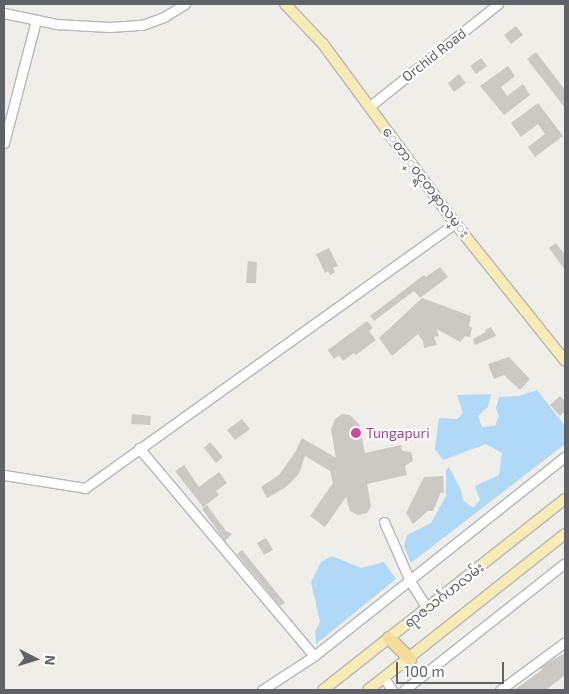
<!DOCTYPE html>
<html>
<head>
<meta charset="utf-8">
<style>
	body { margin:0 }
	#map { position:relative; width:569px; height:694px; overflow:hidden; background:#f0eee8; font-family:"Exo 2","Noto Sans Myanmar",sans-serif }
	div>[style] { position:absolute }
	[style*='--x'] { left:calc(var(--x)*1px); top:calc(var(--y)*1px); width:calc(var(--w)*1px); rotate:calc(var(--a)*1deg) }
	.water>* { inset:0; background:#b0d9f8 }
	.building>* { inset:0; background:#ccc9c4 }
	.roads { filter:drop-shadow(1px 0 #b5b8bb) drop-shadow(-1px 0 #b5b8bb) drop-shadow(0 1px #b5b8bb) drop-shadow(0 -1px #b5b8bb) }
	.minor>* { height:9px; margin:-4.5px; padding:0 4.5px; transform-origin:4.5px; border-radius:4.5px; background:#fff }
	.major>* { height:10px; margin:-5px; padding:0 5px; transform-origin:5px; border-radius:5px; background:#f8ecb5 }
	.highway>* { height:12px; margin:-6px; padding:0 6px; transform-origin:6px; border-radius:6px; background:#f4dc9b }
	.dots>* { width:14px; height:14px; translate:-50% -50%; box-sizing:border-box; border:2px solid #fff; border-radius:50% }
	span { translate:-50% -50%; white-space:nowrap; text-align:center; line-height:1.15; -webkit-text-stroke:4.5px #fff; paint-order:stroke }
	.street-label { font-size:14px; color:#5f6367 }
	.hotel-label { font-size:14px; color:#b23c85 }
	.left { translate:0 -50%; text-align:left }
	.frame { position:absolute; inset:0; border:5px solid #5f6367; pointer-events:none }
	.north { position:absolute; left:10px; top:634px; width:50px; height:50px; -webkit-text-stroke:4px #fff; paint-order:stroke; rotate:95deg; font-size:14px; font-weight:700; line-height:20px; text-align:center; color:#5f6367 }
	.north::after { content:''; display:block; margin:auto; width:18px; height:22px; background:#5f6367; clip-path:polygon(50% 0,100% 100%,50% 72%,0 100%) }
	.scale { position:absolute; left:396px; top:662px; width:108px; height:22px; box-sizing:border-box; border:2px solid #5f6367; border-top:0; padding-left:6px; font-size:15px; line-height:18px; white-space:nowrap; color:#5f6367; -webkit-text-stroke:4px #fff; paint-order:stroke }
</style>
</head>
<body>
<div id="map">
	<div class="water">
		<i style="clip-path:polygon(537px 390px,565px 426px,565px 444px,411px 563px,404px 546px,407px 535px,431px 523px,446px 496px,446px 470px,449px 467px,461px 490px,463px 500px,473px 508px,480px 500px,475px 486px,499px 475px,502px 453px,486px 444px,443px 460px,435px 449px,439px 418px,457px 419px,463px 413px,457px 395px,491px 394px,488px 407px,478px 416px,482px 427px,495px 426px,499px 416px,496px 408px,499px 397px,519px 396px)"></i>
		<i style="clip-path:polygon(332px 556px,361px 568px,384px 562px,396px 579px,316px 644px,315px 631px,320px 622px,311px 582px,321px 562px)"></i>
	</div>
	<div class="building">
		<i style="clip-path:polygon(516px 26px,523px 35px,511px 44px,504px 35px)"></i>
		<i style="clip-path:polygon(536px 52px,565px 90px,565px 108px,527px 59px)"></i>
		<i style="clip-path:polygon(481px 58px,487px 66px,476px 74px,470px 66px)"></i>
		<i style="clip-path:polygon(508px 66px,515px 76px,501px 87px,507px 96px,523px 84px,530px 95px,504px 115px,480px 86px)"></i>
		<i style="clip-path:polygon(459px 74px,466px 83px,454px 92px,448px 83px)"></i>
		<i style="clip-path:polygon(538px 103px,563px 136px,535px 157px,528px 147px,545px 134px,538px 124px,521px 137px,511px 123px)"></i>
		<i style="clip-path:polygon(556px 243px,565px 255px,565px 270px,549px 248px)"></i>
		<i style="clip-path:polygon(329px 248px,338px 266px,333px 268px,335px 272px,330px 275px,328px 271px,325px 273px,316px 254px)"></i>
		<i style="clip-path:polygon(248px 261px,257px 262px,256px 283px,246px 283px)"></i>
		<i style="clip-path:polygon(440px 267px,448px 277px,420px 298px,414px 291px,374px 321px,370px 316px,424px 275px,426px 277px)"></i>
		<i style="clip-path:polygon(422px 298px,471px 316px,469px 326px,472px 328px,470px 337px,465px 336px,460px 342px,437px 329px,439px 336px,434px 337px,437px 345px,424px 348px,423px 341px,418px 334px,392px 356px,379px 338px)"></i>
		<i style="clip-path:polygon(367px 321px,373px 328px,369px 331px,376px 340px,356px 355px,354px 353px,343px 361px,339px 355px,334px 359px,328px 350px)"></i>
		<i style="clip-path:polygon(491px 327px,496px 336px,475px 345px,473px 339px,486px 332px,485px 330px)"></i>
		<i style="clip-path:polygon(509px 357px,530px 379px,520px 390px,504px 375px,494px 379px,488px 364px)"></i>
		<i style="clip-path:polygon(560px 396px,565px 401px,565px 411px,560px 416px,550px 405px)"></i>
		<i style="clip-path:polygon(132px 414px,151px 416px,150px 425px,131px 424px)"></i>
		<i style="clip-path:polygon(342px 414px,350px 415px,359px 424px,365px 453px,401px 445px,402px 451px,411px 452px,413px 461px,405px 466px,407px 475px,367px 484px,371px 506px,367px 513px,358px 515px,350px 511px,346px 497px,325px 527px,310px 516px,333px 483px,330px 471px,305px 456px,299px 474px,286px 487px,267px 498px,261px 487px,279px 475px,296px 451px,302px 438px,336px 458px,331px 429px,335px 419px)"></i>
		<i style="clip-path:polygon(242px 419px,250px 429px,235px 440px,227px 430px)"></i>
		<i style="clip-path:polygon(210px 442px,223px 457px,216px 463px,204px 448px)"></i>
		<i style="clip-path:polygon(184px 465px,199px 487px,219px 472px,227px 483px,216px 491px,219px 495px,203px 507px,175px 471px)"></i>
		<i style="clip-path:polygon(443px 476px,444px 493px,441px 492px,433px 511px,428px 511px,413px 524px,406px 513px,424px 477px)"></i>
		<i style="clip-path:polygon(207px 505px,226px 531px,232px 534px,225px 541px,202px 509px)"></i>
		<i style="clip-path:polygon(266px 538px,273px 550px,264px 555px,257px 543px)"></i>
		<i style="clip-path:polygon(242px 550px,285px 603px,280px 606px,237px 554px)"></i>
		<i style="clip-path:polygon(565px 653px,565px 675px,546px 690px,514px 690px,542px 670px,541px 668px,546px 664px)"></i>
	</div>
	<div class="roads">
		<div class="minor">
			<i style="--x:4;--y:13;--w:53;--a:11.9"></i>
			<i style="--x:56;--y:24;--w:54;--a:3.2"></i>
			<i style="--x:110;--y:27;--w:32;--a:-4"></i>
			<i style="--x:142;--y:25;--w:23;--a:-20"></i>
			<i style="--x:164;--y:17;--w:25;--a:-32"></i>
			<i style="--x:370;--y:106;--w:164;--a:-38.6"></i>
			<i style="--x:4;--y:143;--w:127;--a:-75.4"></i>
			<i style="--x:139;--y:448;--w:272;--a:49.9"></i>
			<i style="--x:314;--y:656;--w:321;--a:-38.5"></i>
			<i style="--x:4;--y:475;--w:82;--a:9.1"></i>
			<i style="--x:85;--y:488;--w:455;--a:-35.6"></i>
			<i style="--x:384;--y:522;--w:64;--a:66.2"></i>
			<i style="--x:410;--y:581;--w:32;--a:58"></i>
			<i style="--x:384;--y:678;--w:14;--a:56"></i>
			<i style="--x:262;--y:690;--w:62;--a:-33.2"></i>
			<i style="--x:404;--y:690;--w:205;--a:-38.3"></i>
			<i style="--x:500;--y:690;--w:81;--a:-36.4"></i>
		</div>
		<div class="major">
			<i style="--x:285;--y:4;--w:55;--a:46.5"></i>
			<i style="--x:323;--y:44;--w:222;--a:53.6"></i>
			<i style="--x:455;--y:223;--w:176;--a:51.4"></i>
			<i style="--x:323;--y:690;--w:308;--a:-38.3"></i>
			<i style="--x:368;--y:690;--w:251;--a:-38.4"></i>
		</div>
		<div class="highway">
			<i style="--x:389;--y:638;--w:30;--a:45"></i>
		</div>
	</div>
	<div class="dots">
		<i style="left:356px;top:433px;background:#d1479c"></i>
	</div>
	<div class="street-label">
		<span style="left:434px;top:55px;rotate:-38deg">Orchid Road</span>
		<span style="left:426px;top:182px;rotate:53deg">ေတာ္၀င္ရတနာလမ္း</span>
		<span style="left:444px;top:595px;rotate:-38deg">ရာဇသင်္ဂဟလမ်း</span>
	</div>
	<div class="hotel-label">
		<span class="left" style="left:366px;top:433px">Tungapuri</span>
	</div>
	<div class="frame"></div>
	<div class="north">N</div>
	<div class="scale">100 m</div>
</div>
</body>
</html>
